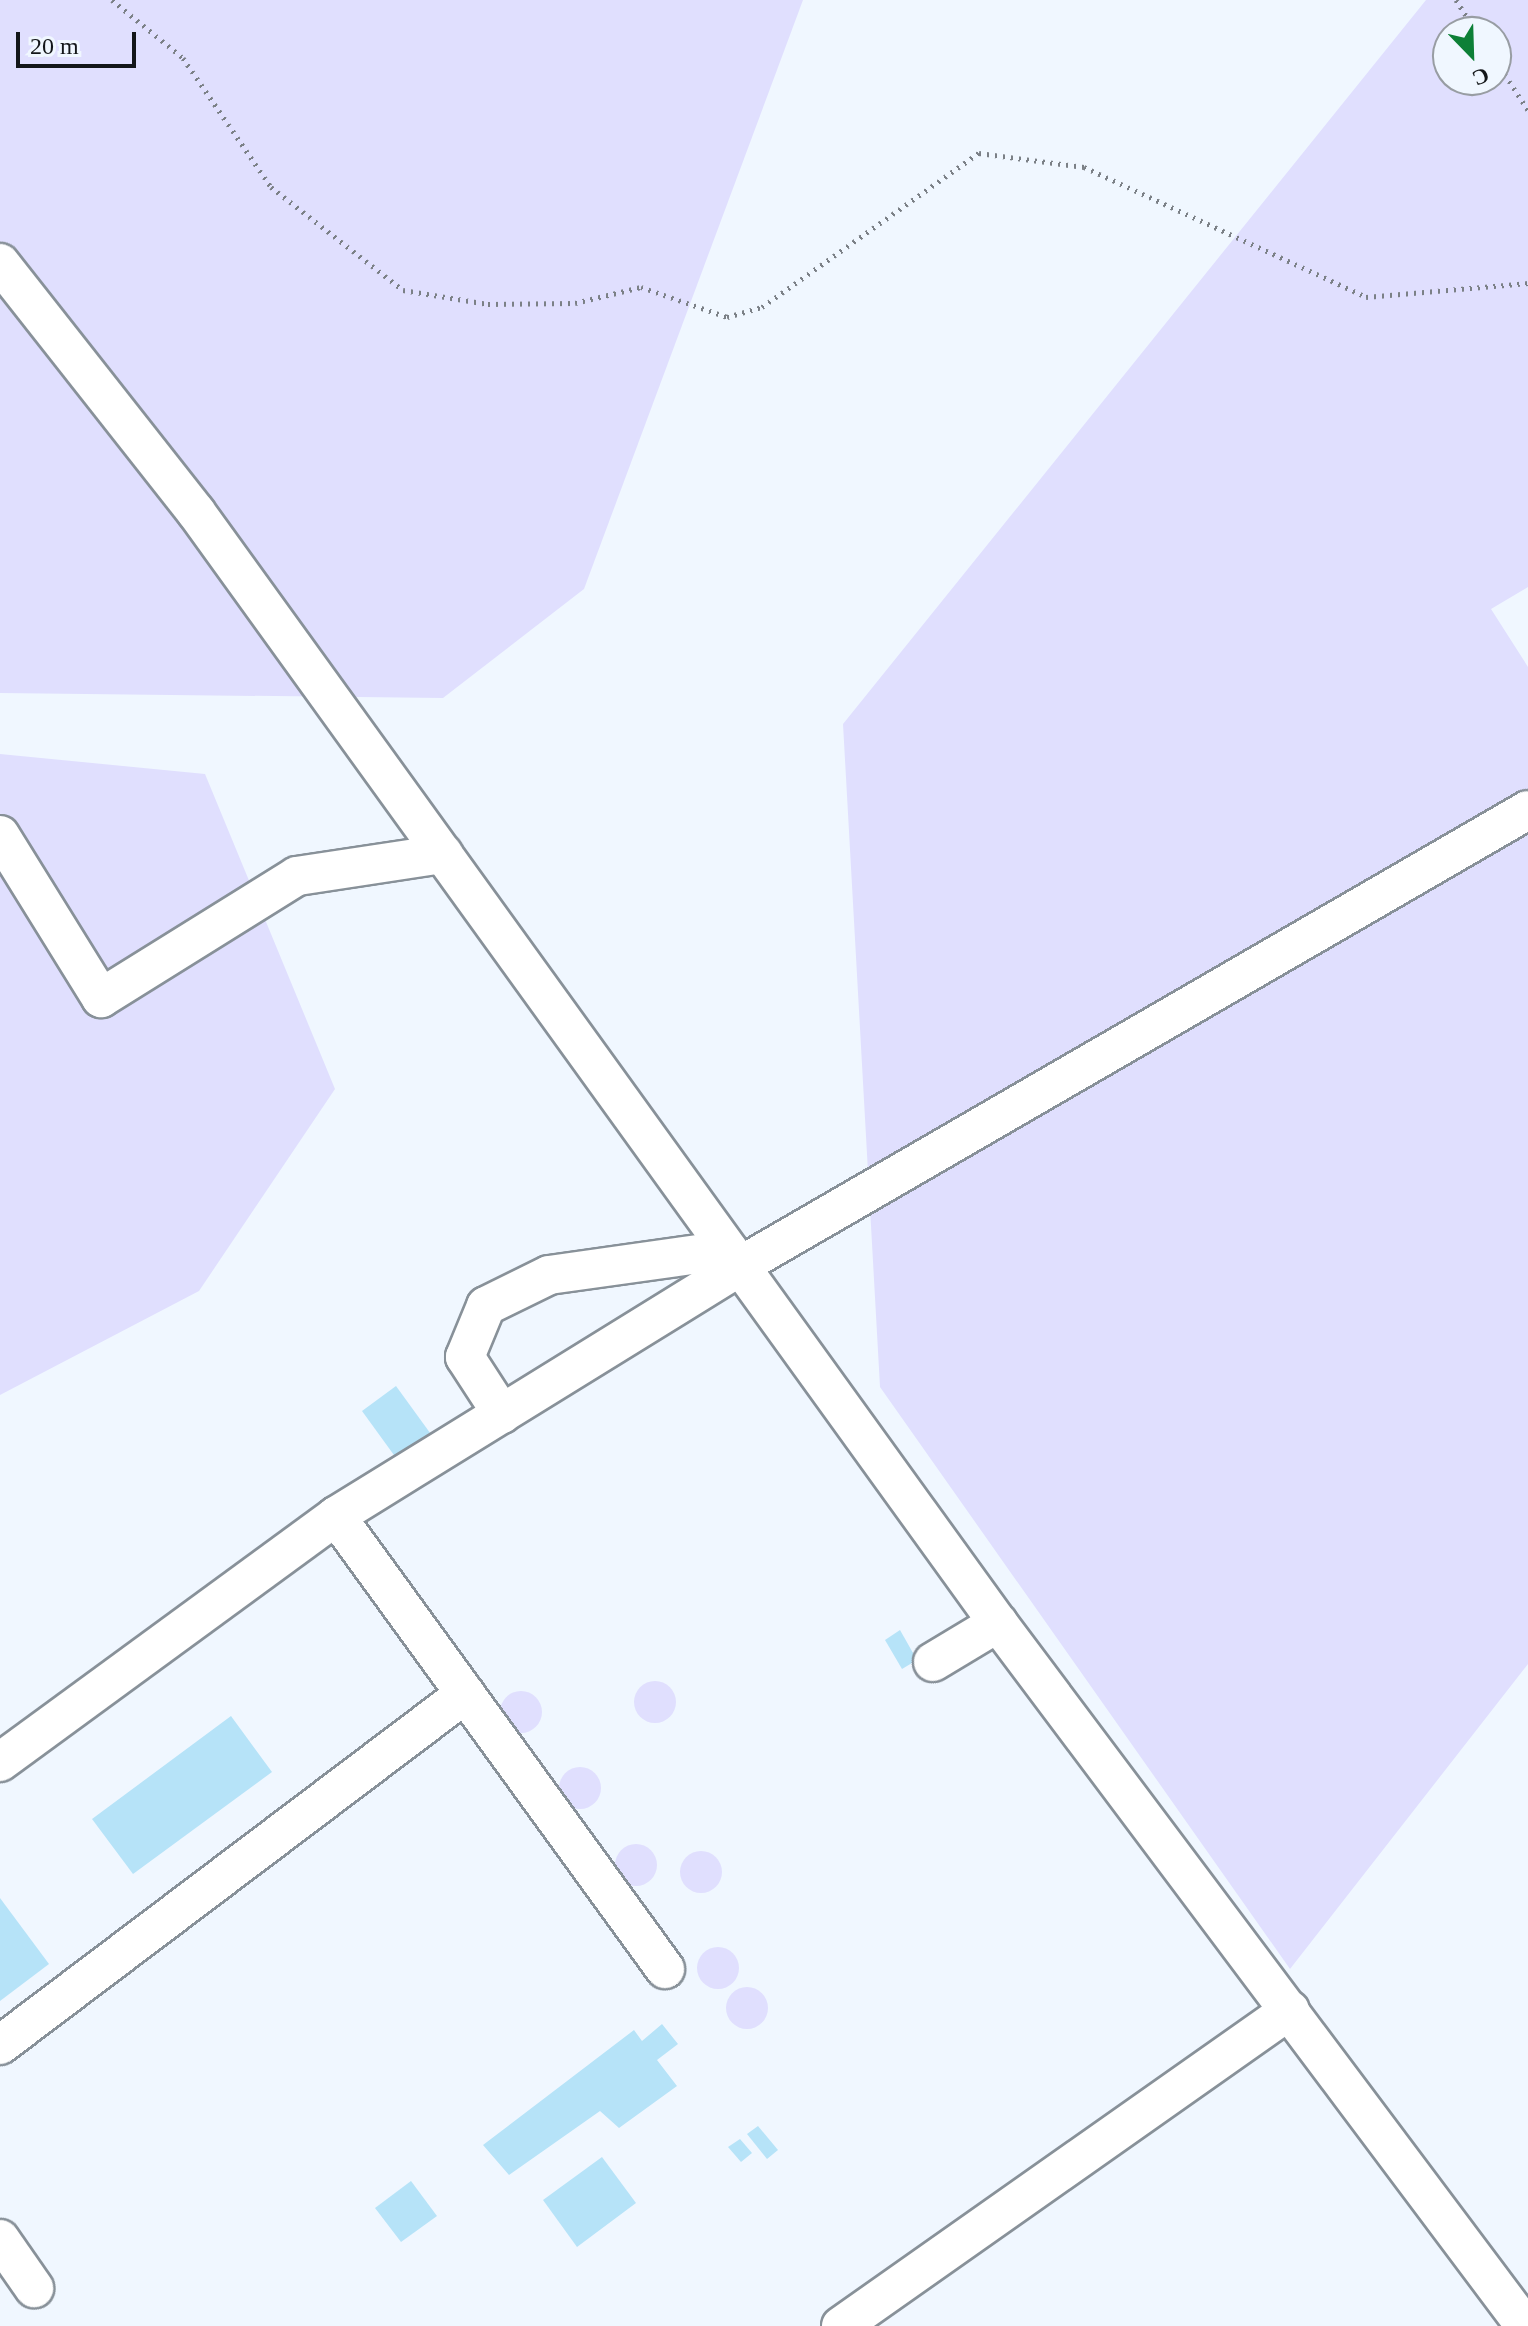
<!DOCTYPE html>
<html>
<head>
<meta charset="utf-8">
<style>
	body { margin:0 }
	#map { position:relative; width:1528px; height:2326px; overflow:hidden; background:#f0f7ff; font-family:"Times New Roman",serif }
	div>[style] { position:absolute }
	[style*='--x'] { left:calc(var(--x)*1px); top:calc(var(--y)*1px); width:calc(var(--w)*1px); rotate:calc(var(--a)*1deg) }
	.green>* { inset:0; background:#e0dffe }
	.round { border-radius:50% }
	.building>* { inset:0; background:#b6e3f8 }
	.path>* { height:5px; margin-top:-2.5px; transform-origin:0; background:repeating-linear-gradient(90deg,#7b8086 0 2px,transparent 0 8px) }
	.roads { filter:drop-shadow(2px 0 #889199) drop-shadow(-2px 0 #889199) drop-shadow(0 2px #889199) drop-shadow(0 -2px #889199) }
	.minor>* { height:38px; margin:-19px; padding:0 19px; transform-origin:19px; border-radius:19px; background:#fff }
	span { translate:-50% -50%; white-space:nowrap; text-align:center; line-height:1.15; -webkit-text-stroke:8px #f0f7ff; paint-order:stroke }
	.north { position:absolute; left:1432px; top:16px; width:80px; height:80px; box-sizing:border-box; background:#f0f7ff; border:2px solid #989da3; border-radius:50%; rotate:157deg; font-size:22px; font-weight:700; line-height:32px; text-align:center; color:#131619 }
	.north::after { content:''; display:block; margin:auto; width:28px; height:36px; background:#0d8037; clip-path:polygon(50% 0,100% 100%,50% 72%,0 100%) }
	.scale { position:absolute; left:16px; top:32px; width:120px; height:36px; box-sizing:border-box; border:4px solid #131619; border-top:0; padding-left:10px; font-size:24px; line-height:28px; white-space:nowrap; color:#131619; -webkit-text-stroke:6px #f0f7ff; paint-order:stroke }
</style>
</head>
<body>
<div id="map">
	<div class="green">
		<i style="clip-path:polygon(0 0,803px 0,584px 589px,443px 698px,0 693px)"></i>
		<i style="clip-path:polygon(evenodd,1426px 0,1528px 0,1528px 587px,1491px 609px,1528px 667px,1528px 1664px,1290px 1969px,880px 1387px,843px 724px,1426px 0,1448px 32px,1496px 32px,1496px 80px,1448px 80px,1448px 32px)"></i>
		<i style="clip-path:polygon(0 754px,205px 774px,335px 1089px,199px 1291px,0 1395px)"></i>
		<i class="round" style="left:634px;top:1681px;width:42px;height:42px"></i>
		<i class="round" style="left:500px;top:1691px;width:42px;height:42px"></i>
		<i class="round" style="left:559px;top:1767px;width:42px;height:42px"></i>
		<i class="round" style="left:615px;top:1844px;width:42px;height:42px"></i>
		<i class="round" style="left:680px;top:1851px;width:42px;height:42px"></i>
		<i class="round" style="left:697px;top:1947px;width:42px;height:42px"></i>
		<i class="round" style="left:726px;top:1987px;width:42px;height:42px"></i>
	</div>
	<div class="building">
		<i style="clip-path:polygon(396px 1386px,433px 1437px,399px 1462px,362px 1411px)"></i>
		<i style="clip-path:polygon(900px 1630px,917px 1660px,902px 1669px,885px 1640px)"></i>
		<i style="clip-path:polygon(231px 1716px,272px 1772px,133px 1874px,92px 1819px)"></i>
		<i style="clip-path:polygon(0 1898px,49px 1964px,0 2001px)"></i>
		<i style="clip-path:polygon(662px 2024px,678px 2044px,657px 2060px,677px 2086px,619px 2128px,600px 2111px,509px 2175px,483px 2145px,634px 2030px,642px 2041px)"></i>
		<i style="clip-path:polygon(758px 2126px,778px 2150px,767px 2159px,747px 2134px)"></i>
		<i style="clip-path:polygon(740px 2139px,752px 2153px,741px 2162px,728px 2147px)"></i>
		<i style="clip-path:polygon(602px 2157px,636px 2203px,577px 2247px,543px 2200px)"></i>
		<i style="clip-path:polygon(411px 2181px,437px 2216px,401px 2242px,375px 2208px)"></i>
	</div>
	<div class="path">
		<i style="--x:112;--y:0;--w:92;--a:39.2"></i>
		<i style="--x:183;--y:58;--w:156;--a:55.7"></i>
		<i style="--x:271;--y:187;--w:167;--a:38"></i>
		<i style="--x:403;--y:290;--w:86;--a:9.4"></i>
		<i style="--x:488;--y:304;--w:87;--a:-0.7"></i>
		<i style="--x:575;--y:303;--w:68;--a:-13.6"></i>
		<i style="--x:641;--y:287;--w:91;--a:19.2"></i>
		<i style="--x:727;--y:317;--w:36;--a:-16"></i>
		<i style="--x:762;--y:307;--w:266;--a:-35.4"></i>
		<i style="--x:979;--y:153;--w:106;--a:7.6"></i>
		<i style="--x:1084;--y:167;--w:311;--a:24.7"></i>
		<i style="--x:1366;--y:297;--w:163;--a:-4.9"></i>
		<i style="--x:1456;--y:0;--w:38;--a:57"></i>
		<i style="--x:1496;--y:61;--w:59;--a:56.9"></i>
	</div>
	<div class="roads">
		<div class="minor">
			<i style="--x:0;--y:263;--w:317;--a:51.8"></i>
			<i style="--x:196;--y:512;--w:1370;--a:54.18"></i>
			<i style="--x:998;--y:1623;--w:879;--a:53.14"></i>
			<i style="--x:0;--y:835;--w:192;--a:58.2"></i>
			<i style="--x:101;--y:998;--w:231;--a:-31.9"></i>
			<i style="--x:297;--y:876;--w:148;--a:-8.6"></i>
			<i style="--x:502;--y:1414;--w:68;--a:-123"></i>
			<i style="--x:465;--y:1357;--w:55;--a:-67.6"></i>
			<i style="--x:486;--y:1306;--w:70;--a:-26.2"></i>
			<i style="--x:549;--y:1275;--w:181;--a:-8"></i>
			<i style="--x:336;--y:1516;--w:475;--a:-31.7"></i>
			<i style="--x:740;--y:1266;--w:910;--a:-30.06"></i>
			<i style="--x:933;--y:1662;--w:76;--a:-31"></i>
			<i style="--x:0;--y:1762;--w:416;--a:-36.2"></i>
			<i style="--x:336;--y:1516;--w:560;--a:54.01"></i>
			<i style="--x:0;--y:2045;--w:583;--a:-37.05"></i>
			<i style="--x:0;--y:2239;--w:60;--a:55.2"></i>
			<i style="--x:841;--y:2326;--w:549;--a:-35.14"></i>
		</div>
	</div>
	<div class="north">С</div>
	<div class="scale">20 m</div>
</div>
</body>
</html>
